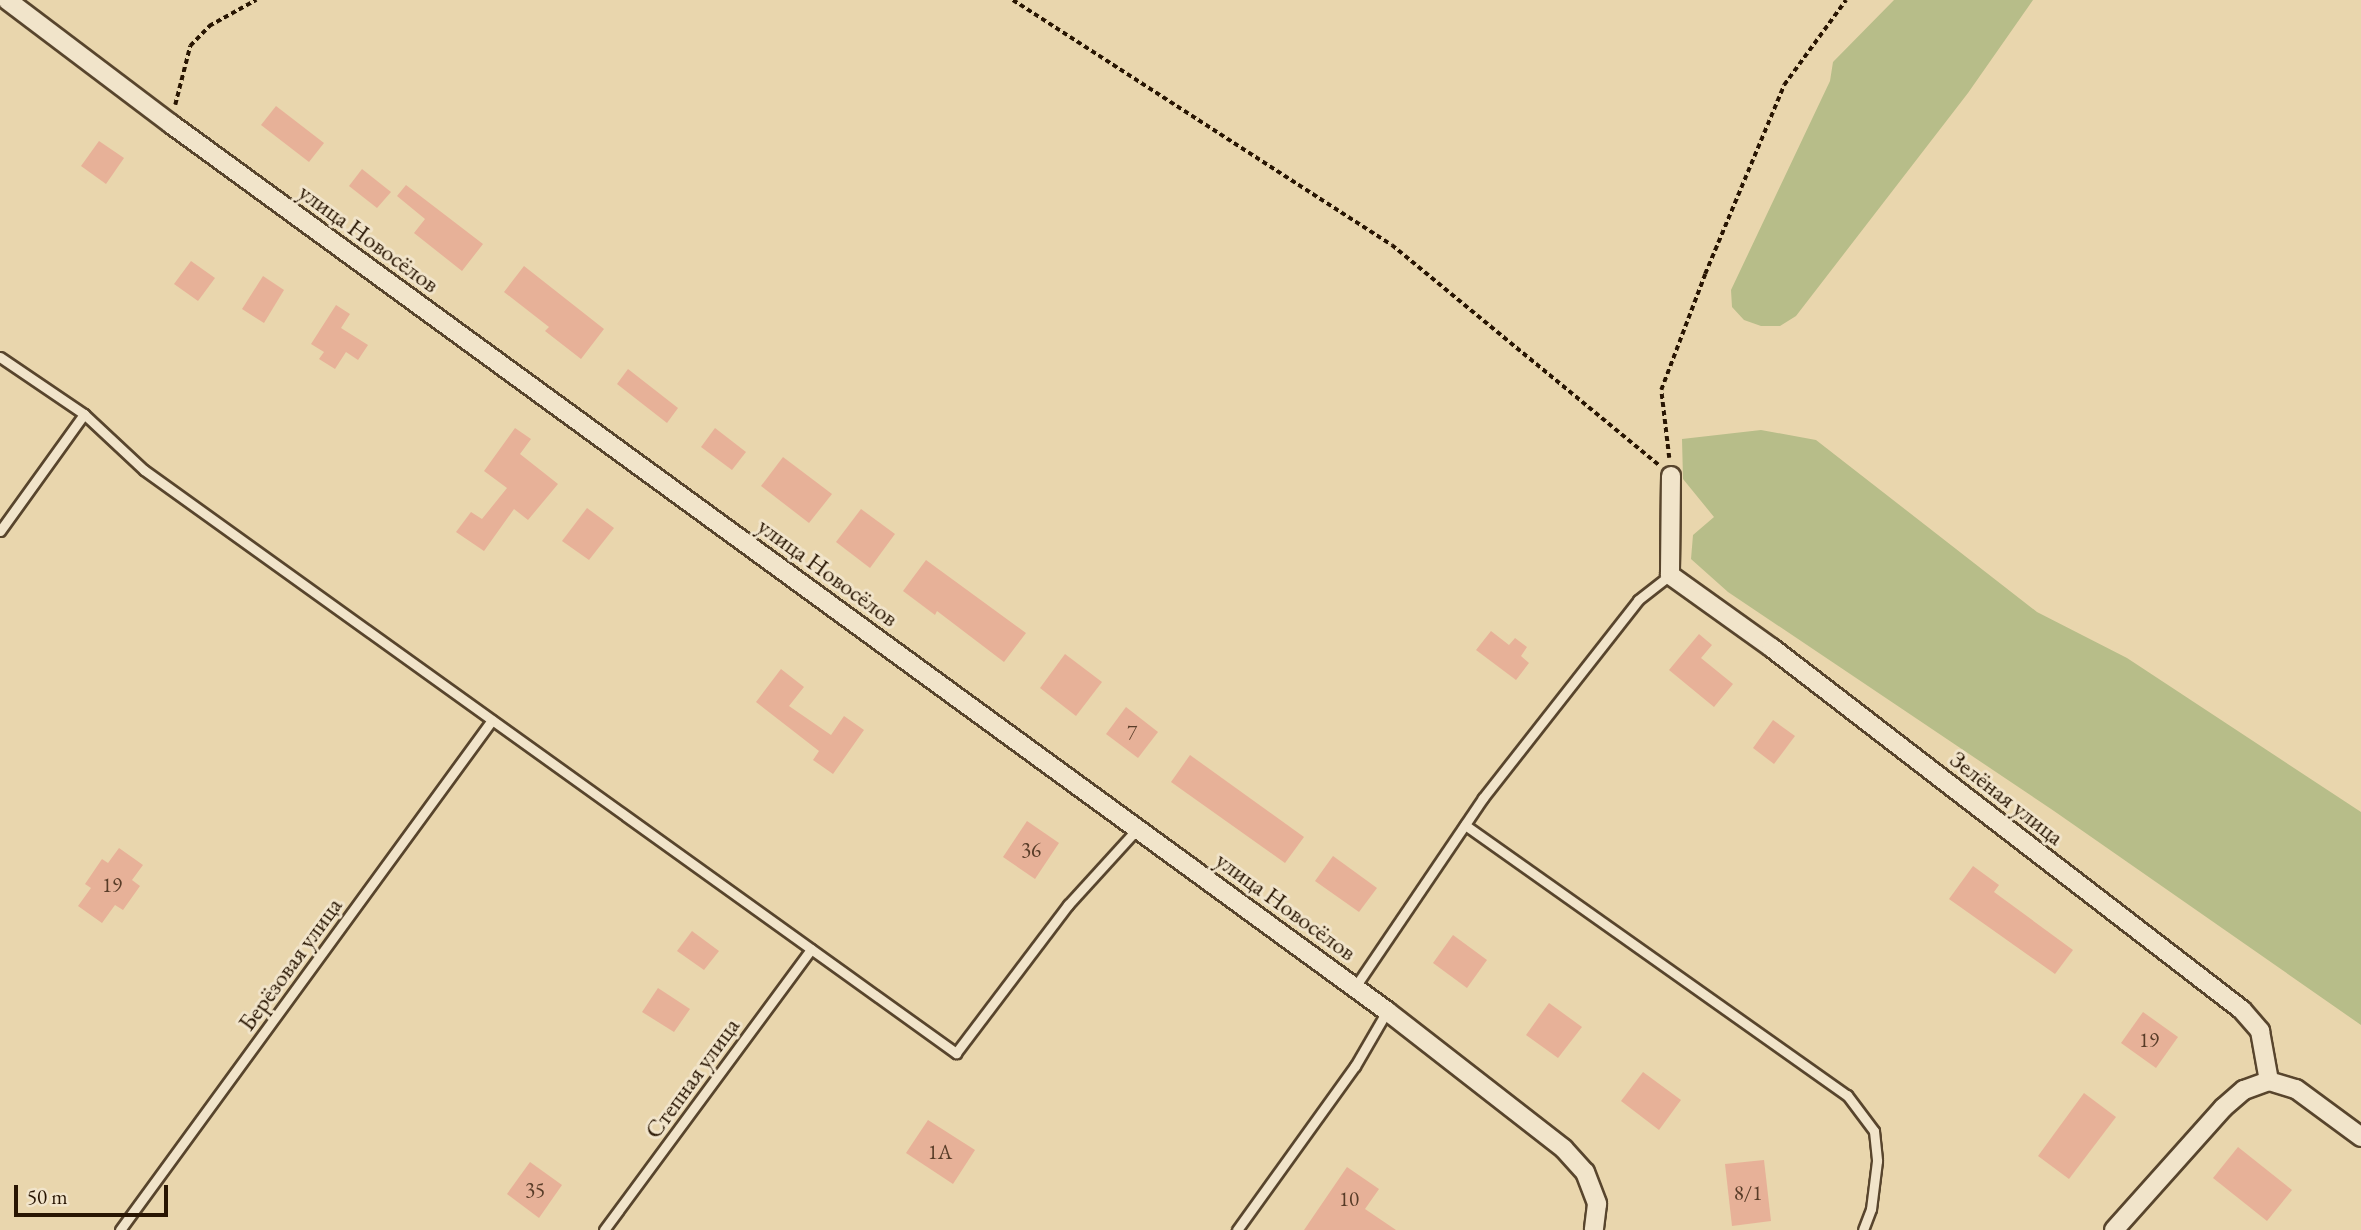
<!DOCTYPE html>
<html>
<head>
<meta charset="utf-8">
<style>
	body { margin:0 }
	#map { position:relative; width:2361px; height:1230px; overflow:hidden; background:#e9d6ad; font-family:"EB Garamond",serif }
	div>[style] { position:absolute }
	[style*='--x'] { left:calc(var(--x)*1px); top:calc(var(--y)*1px); width:calc(var(--w)*1px); rotate:calc(var(--a)*1deg) }
	.green>* { inset:0; background:#b7bd89 }
	.building>* { inset:0; background:#e7b198 }
	.path>* { height:3.5px; margin-top:-1.75px; transform-origin:0; background:repeating-linear-gradient(90deg,#281502 0 5px,transparent 0 8.5px) }
	.roads { filter:drop-shadow(2px 0 #58452d) drop-shadow(-2px 0 #58452d) drop-shadow(0 2px #58452d) drop-shadow(0 -2px #58452d) }
	.lane>* { height:9px; margin:-4.5px; padding:0 4.5px; transform-origin:4.5px; border-radius:4.5px; background:#f1e4ca }
	.street>* { height:18px; margin:-9px; padding:0 9px; transform-origin:9px; border-radius:9px; background:#f1e4ca }
	span { translate:-50% -50%; white-space:nowrap; text-align:center; line-height:1.15; -webkit-text-stroke:6px #f1e4ca; paint-order:stroke }
	.number-label { font-size:21px; color:#583c28 }
	.number-label span { -webkit-text-stroke-width:0 }
	.street-label { font-size:24px; color:#281502 }
	.scale { position:absolute; left:14px; top:1185px; width:154px; height:32px; box-sizing:border-box; border:4px solid #281502; border-top:0; padding-left:9px; font-size:21px; line-height:24px; white-space:nowrap; color:#281502; -webkit-text-stroke:5px #f1e4ca; paint-order:stroke }
</style>
</head>
<body>
<div id="map">
	<div class="green">
		<i style="clip-path:polygon(1894px 0,2033px 0,1968px 93px,1796px 316px,1780px 326px,1761px 326px,1744px 320px,1732px 307px,1731px 290px,1830px 81px,1833px 62px)"></i>
		<i style="clip-path:polygon(1761px 430px,1816px 440px,2037px 612px,2127px 658px,2361px 812px,2361px 1025px,2054px 811px,1728px 592px,1691px 559px,1693px 535px,1714px 517px,1683px 479px,1682px 439px)"></i>
	</div>
	<div class="building">
		<i style="clip-path:polygon(276px 106px,324px 143px,309px 162px,261px 125px)"></i>
		<i style="clip-path:polygon(99px 141px,124px 158px,106px 184px,81px 166px)"></i>
		<i style="clip-path:polygon(362px 169px,391px 192px,377px 208px,349px 186px)"></i>
		<i style="clip-path:polygon(406px 185px,483px 244px,462px 271px,414px 233px,425px 219px,397px 196px)"></i>
		<i style="clip-path:polygon(191px 261px,215px 278px,198px 301px,174px 284px)"></i>
		<i style="clip-path:polygon(524px 266px,604px 329px,581px 359px,545px 331px,549px 327px,504px 292px)"></i>
		<i style="clip-path:polygon(263px 276px,284px 290px,264px 323px,242px 309px)"></i>
		<i style="clip-path:polygon(336px 305px,350px 314px,341px 328px,368px 345px,358px 360px,346px 352px,335px 369px,319px 359px,324px 352px,311px 344px)"></i>
		<i style="clip-path:polygon(628px 369px,678px 408px,667px 423px,617px 384px)"></i>
		<i style="clip-path:polygon(515px 428px,531px 439px,520px 454px,558px 484px,528px 520px,514px 509px,484px 551px,456px 532px,471px 512px,482px 519px,507px 488px,484px 471px)"></i>
		<i style="clip-path:polygon(715px 428px,746px 452px,732px 470px,701px 447px)"></i>
		<i style="clip-path:polygon(783px 457px,832px 494px,809px 523px,761px 486px)"></i>
		<i style="clip-path:polygon(587px 508px,614px 528px,589px 560px,562px 541px)"></i>
		<i style="clip-path:polygon(861px 509px,895px 534px,870px 568px,836px 542px)"></i>
		<i style="clip-path:polygon(926px 560px,1026px 633px,1004px 662px,937px 611px,935px 615px,903px 591px)"></i>
		<i style="clip-path:polygon(1491px 631px,1509px 645px,1515px 638px,1527px 647px,1521px 656px,1529px 663px,1516px 680px,1476px 650px)"></i>
		<i style="clip-path:polygon(1699px 634px,1712px 645px,1701px 658px,1733px 684px,1714px 707px,1669px 670px)"></i>
		<i style="clip-path:polygon(1065px 654px,1102px 682px,1076px 716px,1040px 688px)"></i>
		<i style="clip-path:polygon(781px 669px,804px 687px,789px 706px,831px 735px,844px 716px,864px 730px,833px 774px,813px 760px,819px 751px,756px 702px)"></i>
		<i style="clip-path:polygon(1126px 707px,1158px 732px,1138px 758px,1106px 734px)"></i>
		<i style="clip-path:polygon(1773px 720px,1795px 736px,1774px 764px,1753px 748px)"></i>
		<i style="clip-path:polygon(1190px 755px,1304px 837px,1285px 863px,1171px 782px)"></i>
		<i style="clip-path:polygon(1027px 821px,1059px 843px,1035px 879px,1003px 857px)"></i>
		<i style="clip-path:polygon(119px 848px,143px 865px,132px 880px,140px 886px,123px 910px,115px 905px,102px 923px,78px 906px,91px 888px,85px 884px,102px 859px,108px 863px)"></i>
		<i style="clip-path:polygon(1333px 856px,1377px 888px,1359px 912px,1315px 881px)"></i>
		<i style="clip-path:polygon(1973px 866px,1999px 885px,1994px 892px,2073px 950px,2055px 974px,1949px 899px)"></i>
		<i style="clip-path:polygon(692px 931px,719px 951px,704px 970px,677px 951px)"></i>
		<i style="clip-path:polygon(1453px 935px,1487px 960px,1467px 988px,1433px 963px)"></i>
		<i style="clip-path:polygon(658px 988px,690px 1009px,674px 1032px,642px 1012px)"></i>
		<i style="clip-path:polygon(1549px 1003px,1582px 1027px,1558px 1058px,1526px 1035px)"></i>
		<i style="clip-path:polygon(2143px 1012px,2178px 1037px,2156px 1068px,2121px 1043px)"></i>
		<i style="clip-path:polygon(1643px 1072px,1681px 1100px,1659px 1130px,1621px 1101px)"></i>
		<i style="clip-path:polygon(2084px 1093px,2116px 1117px,2069px 1179px,2038px 1156px)"></i>
		<i style="clip-path:polygon(928px 1120px,975px 1150px,953px 1184px,906px 1153px)"></i>
		<i style="clip-path:polygon(2238px 1147px,2292px 1190px,2267px 1221px,2213px 1178px)"></i>
		<i style="clip-path:polygon(1764px 1160px,1771px 1221px,1732px 1226px,1725px 1164px)"></i>
		<i style="clip-path:polygon(530px 1162px,562px 1185px,539px 1218px,507px 1194px)"></i>
		<i style="clip-path:polygon(1347px 1167px,1379px 1189px,1365px 1209px,1396px 1230px,1304px 1230px)"></i>
	</div>
	<div class="path">
		<i style="--x:1013;--y:0;--w:451;--a:32.9"></i>
		<i style="--x:1392;--y:245;--w:346;--a:39.5"></i>
		<i style="--x:175;--y:105;--w:61;--a:-75.7"></i>
		<i style="--x:190;--y:46;--w:28;--a:-46"></i>
		<i style="--x:209;--y:26;--w:54;--a:-29"></i>
		<i style="--x:1669;--y:458;--w:68;--a:-96.7"></i>
		<i style="--x:1661;--y:390;--w:124;--a:-69.2"></i>
		<i style="--x:1705;--y:274;--w:205;--a:-67.3"></i>
		<i style="--x:1784;--y:85;--w:105;--a:-53.9"></i>
	</div>
	<div class="roads">
		<div class="lane">
			<i style="--x:0;--y:357;--w:102;--a:34.2"></i>
			<i style="--x:84;--y:414;--w:82;--a:43"></i>
			<i style="--x:144;--y:470;--w:1000;--a:35.68"></i>
			<i style="--x:956;--y:1053;--w:186;--a:-52.9"></i>
			<i style="--x:1068;--y:905;--w:104;--a:-47.7"></i>
			<i style="--x:0;--y:531;--w:144;--a:-54.3"></i>
			<i style="--x:1465;--y:825;--w:468;--a:35.3"></i>
			<i style="--x:1847;--y:1095;--w:45;--a:53.1"></i>
			<i style="--x:1874;--y:1131;--w:30;--a:84"></i>
			<i style="--x:1877;--y:1161;--w:48;--a:97.1"></i>
			<i style="--x:1871;--y:1209;--w:22;--a:111"></i>
			<i style="--x:1355;--y:987;--w:228;--a:-55.9"></i>
			<i style="--x:1483;--y:798;--w:251;--a:-51.9"></i>
			<i style="--x:1638;--y:600;--w:41;--a:-38"></i>
			<i style="--x:120;--y:1230;--w:631;--a:-53.89"></i>
			<i style="--x:604;--y:1230;--w:349;--a:-53.6"></i>
			<i style="--x:1237;--y:1230;--w:202;--a:-54.3"></i>
			<i style="--x:1355;--y:1066;--w:64;--a:-59.8"></i>
		</div>
		<div class="street">
			<i style="--x:7;--y:0;--w:206;--a:37.1"></i>
			<i style="--x:171;--y:124;--w:1505;--a:36.11"></i>
			<i style="--x:1387;--y:1011;--w:224;--a:37.9"></i>
			<i style="--x:1564;--y:1149;--w:31;--a:48"></i>
			<i style="--x:1585;--y:1172;--w:34;--a:69"></i>
			<i style="--x:1597;--y:1204;--w:26;--a:97"></i>
			<i style="--x:1671;--y:476;--w:99;--a:90.6"></i>
			<i style="--x:1670;--y:575;--w:125;--a:35.6"></i>
			<i style="--x:1772;--y:648;--w:593;--a:37.6"></i>
			<i style="--x:2242;--y:1010;--w:28;--a:49"></i>
			<i style="--x:2260;--y:1031;--w:51;--a:79.8"></i>
			<i style="--x:2269;--y:1081;--w:28;--a:17"></i>
			<i style="--x:2296;--y:1089;--w:81;--a:36.4"></i>
			<i style="--x:2114;--y:1230;--w:164;--a:-48.2"></i>
			<i style="--x:2223;--y:1108;--w:28;--a:-41"></i>
			<i style="--x:2244;--y:1090;--w:27;--a:-20"></i>
		</div>
	</div>
	<div class="number-label">
		<span style="left:1132px;top:733px">7</span>
		<span style="left:1031px;top:850px">36</span>
		<span style="left:112px;top:885px">19</span>
		<span style="left:2149px;top:1040px">19</span>
		<span style="left:940px;top:1152px">1А</span>
		<span style="left:535px;top:1190px">35</span>
		<span style="left:1748px;top:1193px">8/1</span>
		<span style="left:1349px;top:1199px">10</span>
	</div>
	<div class="street-label">
		<span style="left:369px;top:238px;rotate:36deg">улица Новосёлов</span>
		<span style="left:828px;top:572px;rotate:36deg">улица Новосёлов</span>
		<span style="left:2007px;top:798px;rotate:38deg">Зелёная улица</span>
		<span style="left:1286px;top:906px;rotate:36deg">улица Новосёлов</span>
		<span style="left:290px;top:964px;rotate:-54deg">Берёзовая улица</span>
		<span style="left:692px;top:1078px;rotate:-54deg">Степная улица</span>
	</div>
	<div class="scale">50 m</div>
</div>
</body>
</html>
